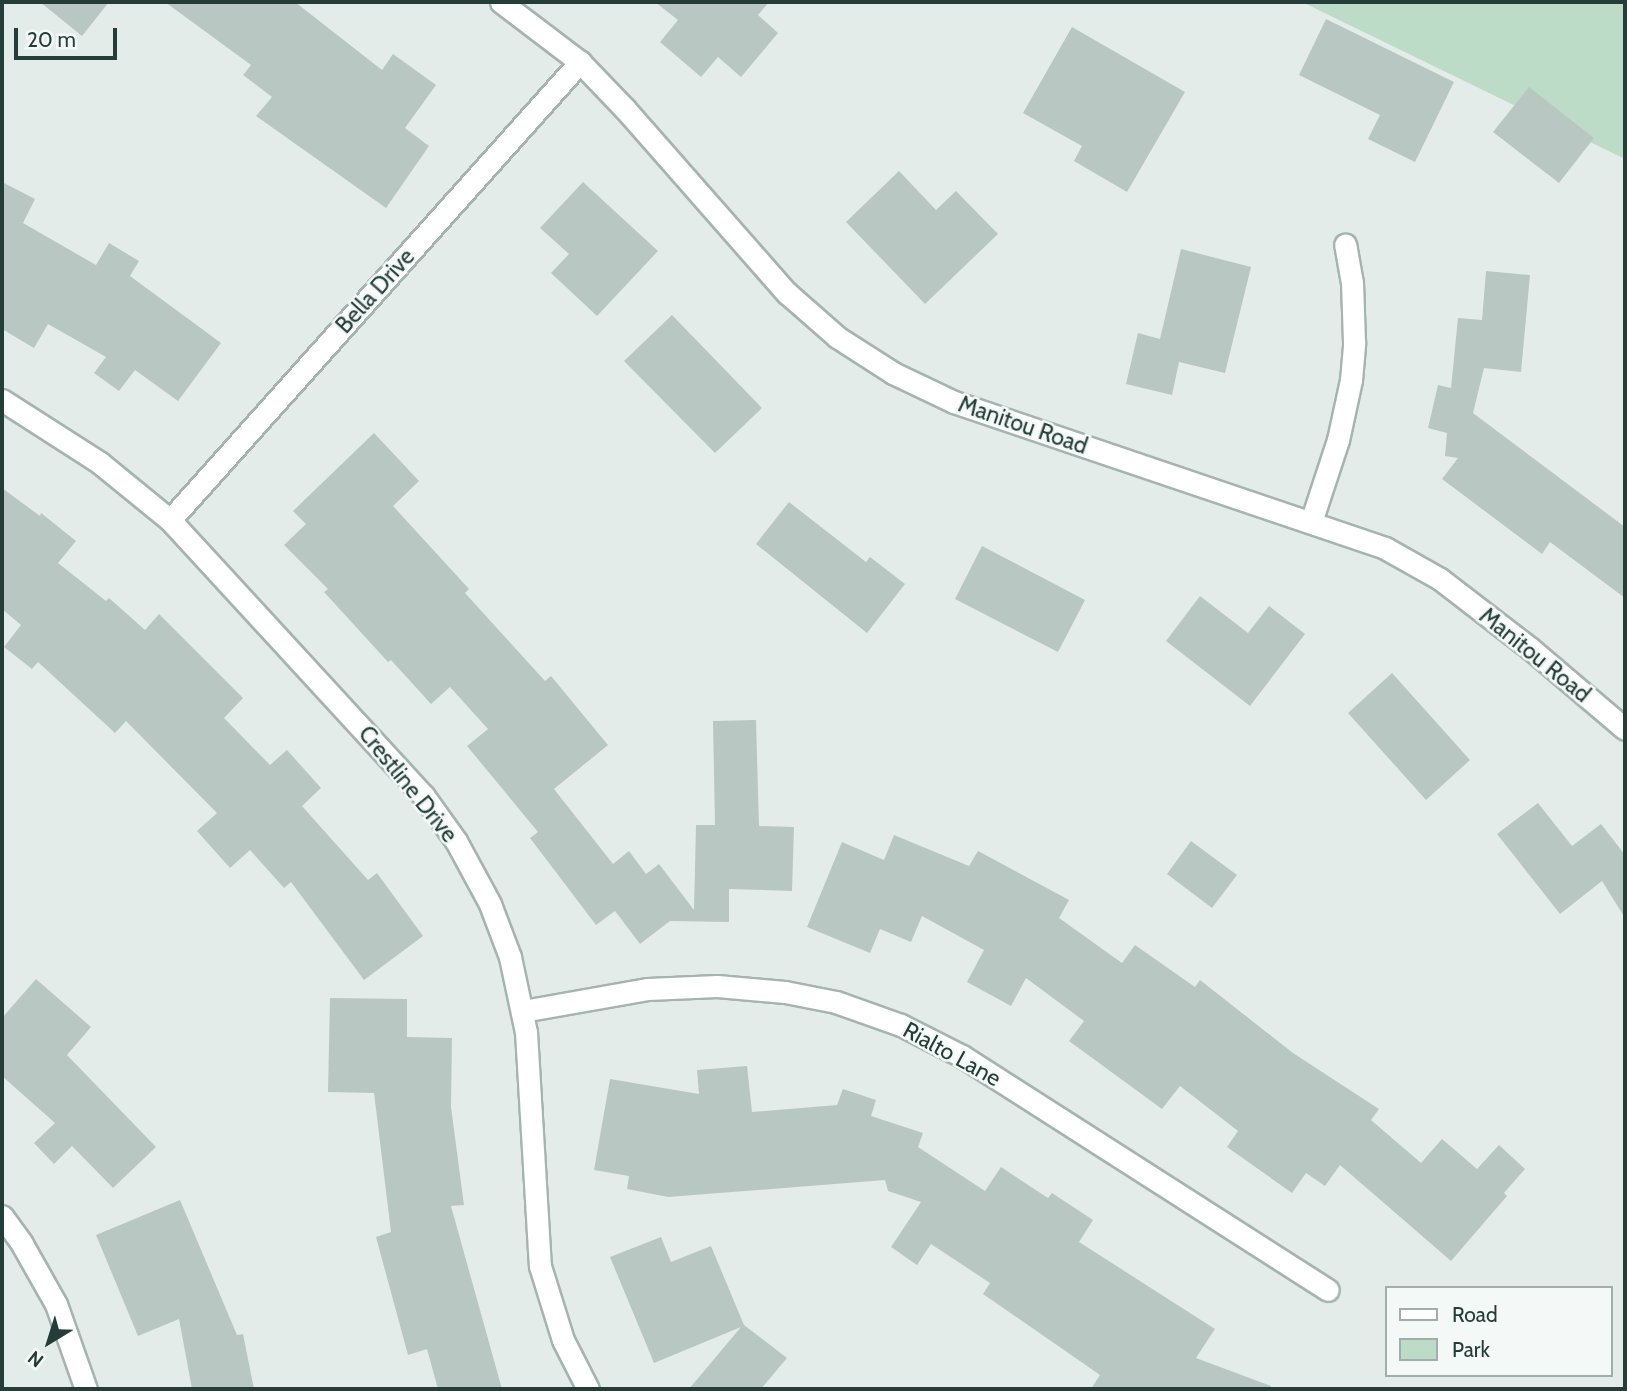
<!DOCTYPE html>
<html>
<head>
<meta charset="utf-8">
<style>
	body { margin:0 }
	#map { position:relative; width:1627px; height:1391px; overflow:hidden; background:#e3ece9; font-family:Cabin,sans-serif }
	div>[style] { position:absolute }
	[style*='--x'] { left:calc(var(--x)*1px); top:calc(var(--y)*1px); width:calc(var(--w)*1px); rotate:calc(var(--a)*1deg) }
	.green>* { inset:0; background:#bddcc8 }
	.building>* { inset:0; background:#b9c7c2 }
	.roads { filter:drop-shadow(2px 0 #a6b4b0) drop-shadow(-2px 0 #a6b4b0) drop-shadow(0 2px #a6b4b0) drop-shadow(0 -2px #a6b4b0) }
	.street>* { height:21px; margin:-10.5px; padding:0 10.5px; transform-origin:10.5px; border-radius:10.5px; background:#fff }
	span { translate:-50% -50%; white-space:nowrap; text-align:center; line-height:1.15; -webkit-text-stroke:5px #f4f9f7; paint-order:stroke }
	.street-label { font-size:23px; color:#243d38 }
	.frame { position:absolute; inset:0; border:4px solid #243d38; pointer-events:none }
	.legend { position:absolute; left:1385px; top:1286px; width:228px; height:91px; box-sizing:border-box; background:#f4f9f7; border:2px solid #a1aeab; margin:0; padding:9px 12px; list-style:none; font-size:21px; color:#243d38 }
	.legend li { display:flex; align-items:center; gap:14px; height:35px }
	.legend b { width:35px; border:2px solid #a1aeab }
	.north { position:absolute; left:14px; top:1307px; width:70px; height:70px; -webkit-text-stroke:5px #f4f9f7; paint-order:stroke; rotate:218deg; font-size:19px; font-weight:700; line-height:28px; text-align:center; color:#243d38 }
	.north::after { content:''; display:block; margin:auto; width:24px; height:32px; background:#243d38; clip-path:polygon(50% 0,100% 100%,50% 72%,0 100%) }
	.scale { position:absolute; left:14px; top:28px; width:103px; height:32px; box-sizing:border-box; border:4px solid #243d38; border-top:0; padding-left:9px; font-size:21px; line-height:24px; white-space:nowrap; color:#243d38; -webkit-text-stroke:5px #f4f9f7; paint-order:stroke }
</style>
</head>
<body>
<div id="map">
	<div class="green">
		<i style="clip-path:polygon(1302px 2px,1625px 2px,1625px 159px)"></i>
	</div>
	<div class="building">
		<i style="clip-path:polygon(40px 2px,109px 2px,82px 36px)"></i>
		<i style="clip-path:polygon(165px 2px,295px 2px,382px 70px,393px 54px,436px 85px,405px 128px,429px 146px,386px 208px,256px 116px,272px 97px,243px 75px,251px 65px)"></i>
		<i style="clip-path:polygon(655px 2px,769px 2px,758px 15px,778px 33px,741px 77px,718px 57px,701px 77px,660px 42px,678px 20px)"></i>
		<i style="clip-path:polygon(1326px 19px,1454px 82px,1415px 162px,1368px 139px,1380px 115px,1299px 75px)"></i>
		<i style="clip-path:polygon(1072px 27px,1185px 92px,1127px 192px,1074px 161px,1082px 146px,1023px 113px)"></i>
		<i style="clip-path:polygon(1529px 87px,1594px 138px,1559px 183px,1493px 132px)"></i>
		<i style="clip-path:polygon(899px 171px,936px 210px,956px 191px,998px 234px,925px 304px,846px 222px)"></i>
		<i style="clip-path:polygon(2px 182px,35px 199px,23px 223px,96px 265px,109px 243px,139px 261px,130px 276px,221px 343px,178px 401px,135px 370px,119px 391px,94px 373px,106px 357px,48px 324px,34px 348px,2px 329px)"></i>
		<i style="clip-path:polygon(583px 182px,658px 251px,597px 316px,551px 273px,569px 254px,540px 228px)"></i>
		<i style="clip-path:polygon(1181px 249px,1251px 267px,1225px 373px,1179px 362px,1172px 395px,1126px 384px,1138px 333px,1160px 339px)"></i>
		<i style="clip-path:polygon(1486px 271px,1530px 275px,1521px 372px,1484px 368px,1473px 413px,1625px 527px,1625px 598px,1550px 542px,1542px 554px,1442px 479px,1458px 458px,1445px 456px,1447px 433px,1428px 428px,1438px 385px,1451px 388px,1458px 318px,1482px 320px)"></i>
		<i style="clip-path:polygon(672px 315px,762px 408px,715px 453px,624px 361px)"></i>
		<i style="clip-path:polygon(374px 433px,419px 481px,393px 506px,469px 589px,465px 593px,545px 681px,551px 676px,608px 745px,554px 789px,613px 864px,629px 851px,646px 874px,659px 864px,694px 910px,696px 825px,715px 825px,713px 721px,756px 720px,759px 826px,794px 827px,792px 891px,729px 889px,729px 922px,670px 921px,640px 944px,615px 911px,596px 925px,530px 838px,538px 832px,467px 746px,488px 729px,450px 687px,431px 704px,391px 660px,388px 662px,324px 592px,328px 589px,284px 545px,306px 524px,293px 511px)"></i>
		<i style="clip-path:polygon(2px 488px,40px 516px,41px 513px,76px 541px,58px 563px,106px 601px,109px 598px,145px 630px,159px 614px,243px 698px,224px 718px,270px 765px,287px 750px,321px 788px,302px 806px,368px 880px,377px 873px,423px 936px,364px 980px,291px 882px,284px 888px,250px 850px,230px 868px,197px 831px,217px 813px,126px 721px,115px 733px,38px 662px,32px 669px,4px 647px,21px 625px,2px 609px)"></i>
		<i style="clip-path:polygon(789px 502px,866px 562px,870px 557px,905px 584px,867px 633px,756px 544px)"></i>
		<i style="clip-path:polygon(982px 546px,1085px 600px,1058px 652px,955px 599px)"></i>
		<i style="clip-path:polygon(1200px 596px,1248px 633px,1269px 606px,1305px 634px,1250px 706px,1166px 641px)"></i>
		<i style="clip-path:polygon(1392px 673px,1470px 760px,1426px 800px,1348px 713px)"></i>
		<i style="clip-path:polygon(1538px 803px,1572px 846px,1601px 824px,1625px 855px,1625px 918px,1602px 881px,1560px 914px,1497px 834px)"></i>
		<i style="clip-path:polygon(894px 835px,969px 866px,978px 851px,1069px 900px,1059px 918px,1122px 963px,1135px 945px,1195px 987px,1200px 980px,1293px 1053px,1379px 1109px,1371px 1120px,1421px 1163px,1442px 1139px,1477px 1169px,1499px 1145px,1525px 1169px,1504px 1193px,1507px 1196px,1451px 1261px,1340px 1165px,1325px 1186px,1306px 1173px,1292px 1193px,1227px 1147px,1238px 1131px,1180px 1086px,1162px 1109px,1069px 1041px,1084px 1021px,1026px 978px,1011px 1006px,967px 982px,984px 950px,922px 916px,911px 942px,880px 929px,870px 953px,807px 927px,842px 842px,884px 860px)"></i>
		<i style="clip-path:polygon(1191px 841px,1237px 875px,1212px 908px,1167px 874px)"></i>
		<i style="clip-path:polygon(36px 979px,91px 1027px,67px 1055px,156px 1147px,113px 1188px,72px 1146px,54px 1164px,34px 1143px,55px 1123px,2px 1076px,2px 1018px)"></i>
		<i style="clip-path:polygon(330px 998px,407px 999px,407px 1037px,452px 1038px,451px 1107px,464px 1205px,451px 1206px,502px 1389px,438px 1389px,427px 1349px,408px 1355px,376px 1237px,391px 1232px,374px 1093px,328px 1092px)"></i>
		<i style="clip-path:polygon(747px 1066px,752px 1112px,837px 1105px,843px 1089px,876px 1100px,871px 1116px,923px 1133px,918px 1147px,985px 1191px,1001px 1167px,1048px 1198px,1052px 1193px,1093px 1220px,1079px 1242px,1215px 1329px,1196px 1358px,1271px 1386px,1271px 1389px,1091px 1389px,1100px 1375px,983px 1294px,990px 1283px,931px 1244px,917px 1265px,891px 1247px,921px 1202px,888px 1191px,885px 1180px,668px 1197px,627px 1189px,629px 1176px,594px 1170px,610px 1079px,699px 1094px,697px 1070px)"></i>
		<i style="clip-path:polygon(180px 1200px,237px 1335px,243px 1334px,254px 1389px,192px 1389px,179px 1319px,138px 1336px,96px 1235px)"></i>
		<i style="clip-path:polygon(661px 1237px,671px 1262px,711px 1246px,744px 1325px,787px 1358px,761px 1389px,689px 1389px,741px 1327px,654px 1363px,610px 1257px)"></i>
	</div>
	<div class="roads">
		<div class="street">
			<i style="--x:501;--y:2;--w:99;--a:37.2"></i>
			<i style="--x:580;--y:62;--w:66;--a:46.2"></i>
			<i style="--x:626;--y:110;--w:244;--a:48.7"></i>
			<i style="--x:787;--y:293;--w:67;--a:41.3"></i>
			<i style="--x:837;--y:337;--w:67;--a:32.7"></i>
			<i style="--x:893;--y:373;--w:68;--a:25.4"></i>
			<i style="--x:954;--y:402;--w:455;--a:18.7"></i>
			<i style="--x:1385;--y:548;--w:63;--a:29.4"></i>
			<i style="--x:1440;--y:579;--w:115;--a:37.6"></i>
			<i style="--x:1531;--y:649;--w:123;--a:40.4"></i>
			<i style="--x:2;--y:400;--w:117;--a:32.7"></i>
			<i style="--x:100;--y:463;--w:90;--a:39.2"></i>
			<i style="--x:170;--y:520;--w:374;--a:47.4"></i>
			<i style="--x:423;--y:795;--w:57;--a:54.3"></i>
			<i style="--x:456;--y:841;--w:72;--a:61.6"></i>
			<i style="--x:490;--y:904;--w:57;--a:69.3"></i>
			<i style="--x:510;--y:957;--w:77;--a:78"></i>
			<i style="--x:526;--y:1032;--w:234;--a:86.6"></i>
			<i style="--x:540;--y:1266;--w:77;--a:72.7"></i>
			<i style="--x:563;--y:1340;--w:55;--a:63"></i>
			<i style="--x:170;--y:520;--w:615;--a:-48.17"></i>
			<i style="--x:1311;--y:522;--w:86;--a:-71.8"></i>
			<i style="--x:1338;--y:440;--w:61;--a:-77.8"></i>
			<i style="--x:1351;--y:380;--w:38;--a:-85"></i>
			<i style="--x:1354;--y:342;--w:59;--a:-91.9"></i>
			<i style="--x:1352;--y:283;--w:39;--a:-100"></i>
			<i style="--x:523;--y:1011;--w:127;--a:-10"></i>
			<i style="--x:648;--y:989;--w:69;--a:-2.5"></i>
			<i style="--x:717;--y:986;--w:68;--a:5"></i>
			<i style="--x:785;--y:992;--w:52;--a:11.1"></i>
			<i style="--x:836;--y:1002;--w:69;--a:19.5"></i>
			<i style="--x:901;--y:1025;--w:68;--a:26.9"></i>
			<i style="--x:962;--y:1056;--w:434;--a:32.6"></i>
			<i style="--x:2;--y:1216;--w:34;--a:54"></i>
			<i style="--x:22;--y:1244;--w:69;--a:60.5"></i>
			<i style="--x:56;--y:1304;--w:90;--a:70.6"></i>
		</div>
	</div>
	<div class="street-label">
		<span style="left:375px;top:291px;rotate:-48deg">Bella Drive</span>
		<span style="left:1023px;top:425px;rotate:19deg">Manitou Road</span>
		<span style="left:1535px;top:655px;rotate:39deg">Manitou Road</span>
		<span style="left:408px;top:784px;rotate:51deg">Crestline Drive</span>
		<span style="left:952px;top:1054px;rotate:29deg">Rialto Lane</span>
	</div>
	<div class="frame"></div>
	<ul class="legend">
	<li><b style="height:9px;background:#fff"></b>Road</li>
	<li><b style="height:19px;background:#bddcc8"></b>Park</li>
	</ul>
	<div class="north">N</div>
	<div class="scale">20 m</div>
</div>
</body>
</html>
